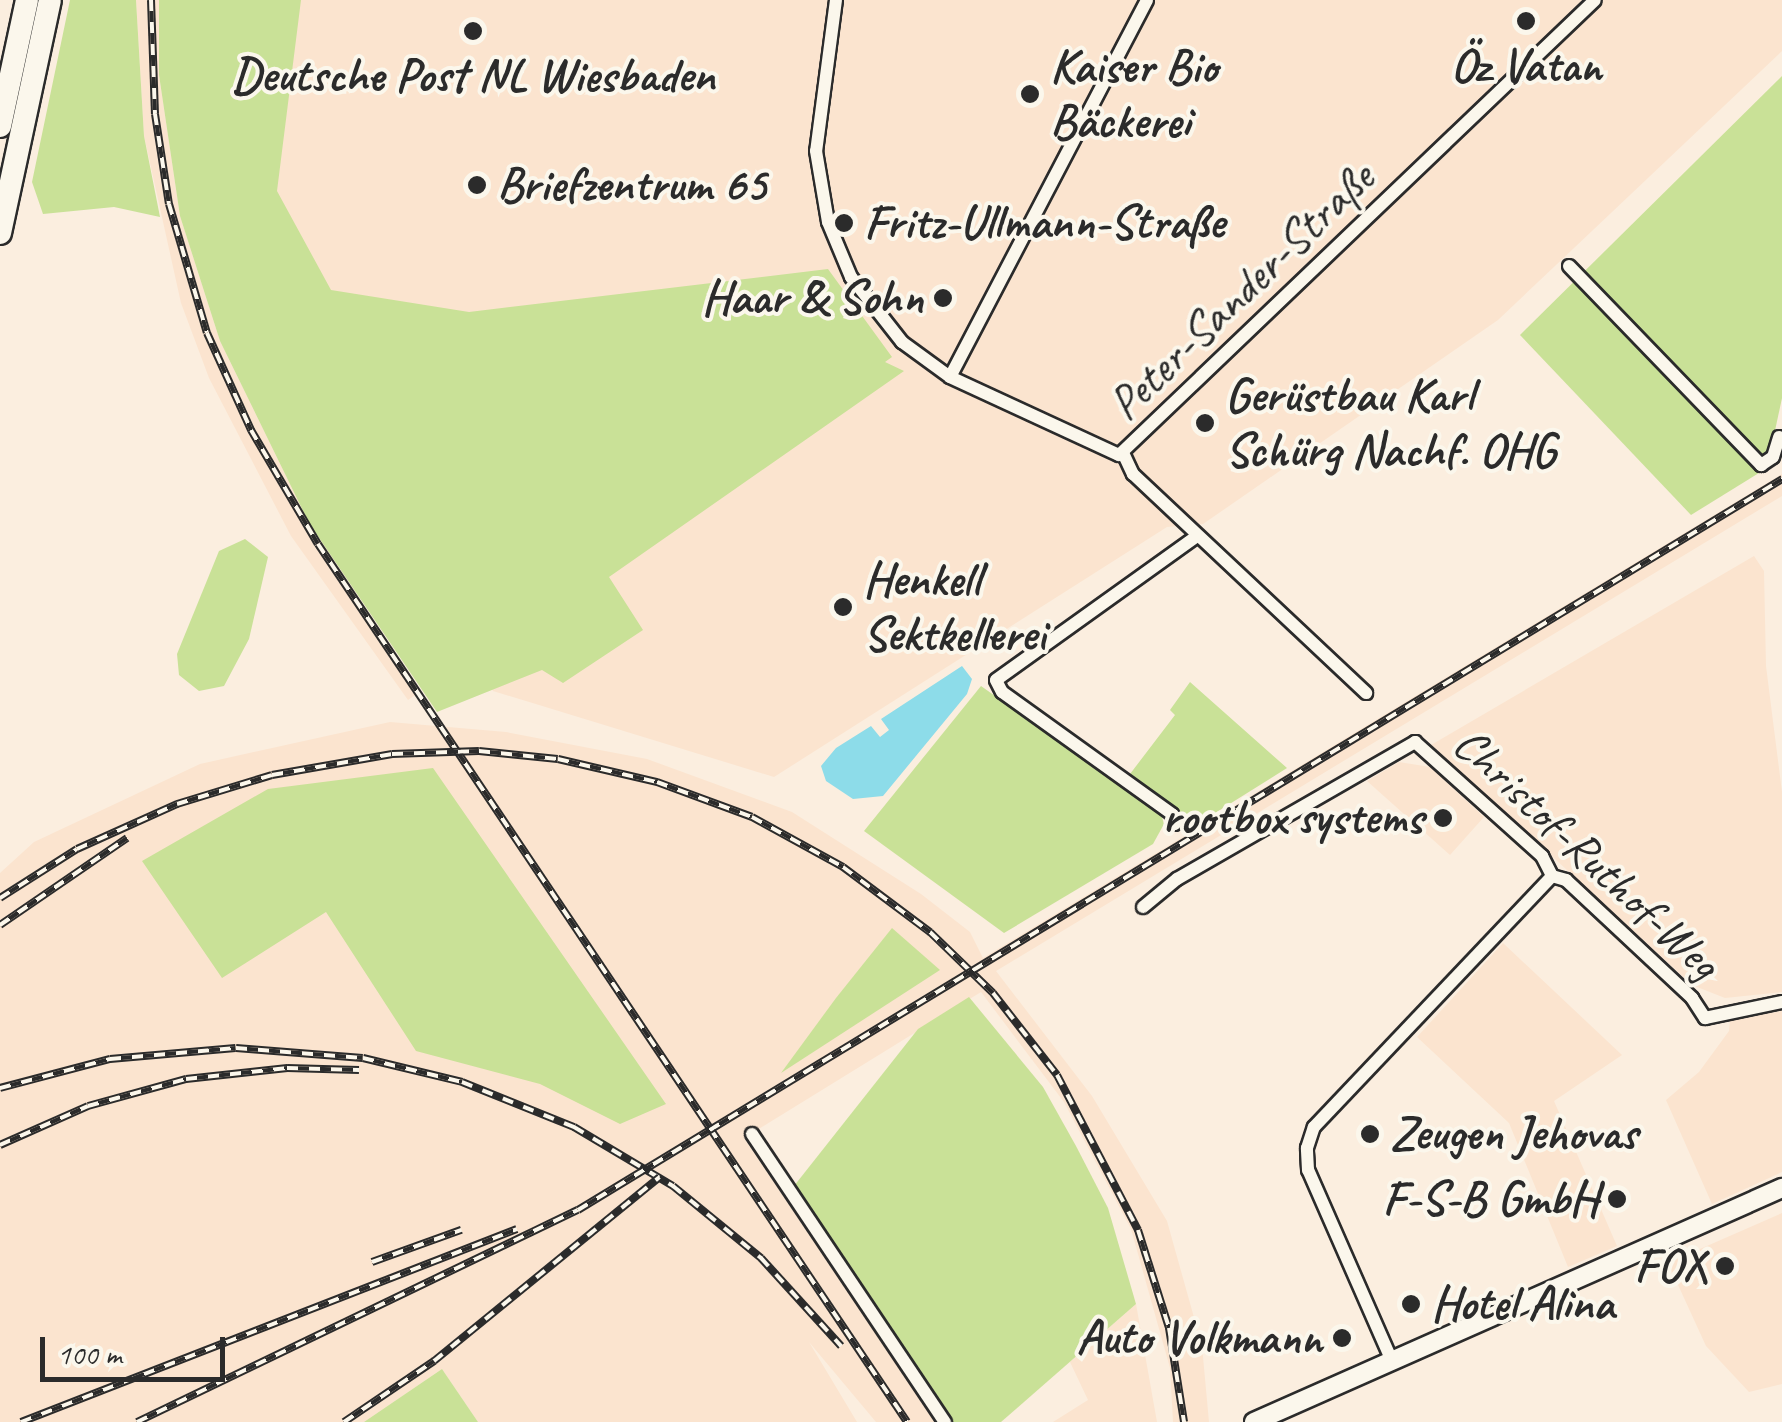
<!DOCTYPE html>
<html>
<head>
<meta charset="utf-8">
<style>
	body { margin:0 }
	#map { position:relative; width:1782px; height:1422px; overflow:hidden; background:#fbeedf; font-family:Caveat,sans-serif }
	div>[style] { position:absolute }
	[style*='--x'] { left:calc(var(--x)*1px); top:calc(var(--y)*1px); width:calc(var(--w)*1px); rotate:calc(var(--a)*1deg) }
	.built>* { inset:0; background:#fbe4cf }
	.green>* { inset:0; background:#c9e197 }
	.water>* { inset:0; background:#8ddce9 }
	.roads { filter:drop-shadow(2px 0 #2b2b2b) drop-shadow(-2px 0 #2b2b2b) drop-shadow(0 2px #2b2b2b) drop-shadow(0 -2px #2b2b2b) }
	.minor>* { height:12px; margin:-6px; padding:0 6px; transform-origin:6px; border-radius:6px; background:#fbf7ec }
	.secondary>* { height:18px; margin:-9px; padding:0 9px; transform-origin:9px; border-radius:9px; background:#fbf7ec }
	.motorway>* { height:22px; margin:-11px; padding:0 11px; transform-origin:11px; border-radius:11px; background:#fbf7ec }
	.rail>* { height:8px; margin-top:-4px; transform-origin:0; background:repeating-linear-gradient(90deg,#fbf7ec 0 11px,#2b2b2b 0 22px); box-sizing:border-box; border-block:2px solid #2b2b2b }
	.dots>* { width:28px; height:28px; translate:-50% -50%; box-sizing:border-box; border:5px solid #fbf7ec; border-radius:50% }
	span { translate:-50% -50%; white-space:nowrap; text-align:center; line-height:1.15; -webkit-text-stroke:8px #fbf7ec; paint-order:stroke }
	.poi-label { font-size:48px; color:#2b2b2b; font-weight:700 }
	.left { translate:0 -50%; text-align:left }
	.right { translate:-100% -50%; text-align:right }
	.street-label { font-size:48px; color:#2b2b2b }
	.scale { position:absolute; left:40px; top:1337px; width:185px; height:45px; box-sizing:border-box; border:5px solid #2b2b2b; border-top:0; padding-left:12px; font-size:30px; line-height:35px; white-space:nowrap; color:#2b2b2b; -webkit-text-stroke:8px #fbf7ec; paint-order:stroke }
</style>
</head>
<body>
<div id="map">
	<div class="built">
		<i style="clip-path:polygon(136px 0,159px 0,159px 75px,180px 216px,220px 341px,309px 523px,421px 691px,408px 700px,291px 536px,209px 378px,181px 303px,144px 136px)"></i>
		<i style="clip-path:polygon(219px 0,1782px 0,1782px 51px,1498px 320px,1203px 524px,1167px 527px,774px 777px,493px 691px,234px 210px)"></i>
		<i style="clip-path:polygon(1782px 474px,1782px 496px,996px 971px,1092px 1096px,1167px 1221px,1202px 1346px,1209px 1422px,1173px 1422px,1170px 1368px,1131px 1229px,1064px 1102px,981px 992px,744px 1138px,935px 1422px,876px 1422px,809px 1342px,857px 1422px,478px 1422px,442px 1369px,364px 1422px,0 1422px,0 873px,34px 842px,200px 764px,390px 722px,506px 732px,647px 759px,792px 812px,921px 894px,970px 932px,983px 958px)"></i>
		<i style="clip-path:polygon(1754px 556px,1764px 571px,1766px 666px,1782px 792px,1782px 992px,1725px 998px,1692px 985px,1431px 745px)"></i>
		<i style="clip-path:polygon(1399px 762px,1430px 767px,1484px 817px,1450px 855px,1367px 781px)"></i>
		<i style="clip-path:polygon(1503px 943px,1622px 1055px,1554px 1101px,1617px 1246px,1568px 1267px,1509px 1123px,1417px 1037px)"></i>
		<i style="clip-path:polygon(1782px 1011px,1782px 1172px,1712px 1204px,1666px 1100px,1699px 1072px,1729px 1031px,1730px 1020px)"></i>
		<i style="clip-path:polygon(1782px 1213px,1782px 1384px,1749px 1392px,1706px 1346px,1668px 1263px)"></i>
		<i style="clip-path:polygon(1136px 1304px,1157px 1422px,1053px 1422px,1088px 1400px,1070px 1362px)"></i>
	</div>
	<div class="green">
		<i style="clip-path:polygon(70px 0,136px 0,144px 136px,160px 217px,114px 207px,43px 214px,32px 182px)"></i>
		<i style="clip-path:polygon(159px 0,301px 0,277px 191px,331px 290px,469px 312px,828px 269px,892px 357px,885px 362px,904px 371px,609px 577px,643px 630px,563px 683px,542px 670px,437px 712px,309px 523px,220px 341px,180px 216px,159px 75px)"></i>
		<i style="clip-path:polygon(1782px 76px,1782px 398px,1767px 468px,1691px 515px,1520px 335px)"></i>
		<i style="clip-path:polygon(245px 539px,268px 557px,249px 639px,224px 686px,199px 691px,179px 675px,177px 654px,219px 551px)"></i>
		<i style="clip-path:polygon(1190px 682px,1287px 768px,1196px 825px,1130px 774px,1175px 715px,1170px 710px)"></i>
		<i style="clip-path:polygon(981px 686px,1161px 814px,1164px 824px,1153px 844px,1004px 933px,864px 831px)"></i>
		<i style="clip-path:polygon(433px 768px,666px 1104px,620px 1124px,540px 1084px,416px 1051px,326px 912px,222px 978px,142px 861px,268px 789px)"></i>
		<i style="clip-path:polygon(892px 928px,940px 970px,781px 1073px,836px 998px)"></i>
		<i style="clip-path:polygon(969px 997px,1043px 1087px,1076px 1146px,1108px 1208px,1136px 1304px,1001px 1422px,953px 1422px,794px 1186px,918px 1029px)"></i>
		<i style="clip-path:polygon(442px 1369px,478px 1422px,364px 1422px)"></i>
	</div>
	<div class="water">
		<i style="clip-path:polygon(962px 666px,972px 679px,967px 694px,883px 796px,853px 799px,826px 781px,821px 766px,836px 748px,871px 726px,880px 737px,889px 730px,881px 719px)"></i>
	</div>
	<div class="roads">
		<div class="minor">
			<i style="--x:836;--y:0;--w:152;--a:97.5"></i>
			<i style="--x:816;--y:151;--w:72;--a:80.4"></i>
			<i style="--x:828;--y:222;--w:60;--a:67.3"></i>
			<i style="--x:851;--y:277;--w:83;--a:51.9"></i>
			<i style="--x:902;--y:342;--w:59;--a:36.1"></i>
			<i style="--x:950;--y:377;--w:186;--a:24.8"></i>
			<i style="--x:1119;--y:455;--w:658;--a:-43.71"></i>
			<i style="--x:1569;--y:266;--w:277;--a:46"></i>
			<i style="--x:1761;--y:465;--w:14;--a:-34"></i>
			<i style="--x:1773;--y:457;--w:21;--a:-73"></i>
			<i style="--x:950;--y:377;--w:425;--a:-62.4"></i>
			<i style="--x:1124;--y:455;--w:21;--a:65"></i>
			<i style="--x:1133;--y:474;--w:320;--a:43.2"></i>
			<i style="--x:1175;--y:824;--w:10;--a:-107"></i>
			<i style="--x:1172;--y:814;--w:209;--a:-144.3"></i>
			<i style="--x:1002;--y:692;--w:13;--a:-117"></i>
			<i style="--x:996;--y:680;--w:247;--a:-35.6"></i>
			<i style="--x:1143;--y:907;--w:44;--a:-39.5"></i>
			<i style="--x:1177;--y:879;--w:275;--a:-29.9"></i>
			<i style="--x:1415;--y:742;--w:171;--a:41.9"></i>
			<i style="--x:1542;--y:856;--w:22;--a:63"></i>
			<i style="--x:1552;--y:876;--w:15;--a:16"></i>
			<i style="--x:1566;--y:880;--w:173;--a:43.1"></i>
			<i style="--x:1692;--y:998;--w:24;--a:57"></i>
			<i style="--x:1705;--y:1018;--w:79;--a:-11.7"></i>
			<i style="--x:752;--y:1134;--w:347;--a:56.2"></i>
			<i style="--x:1392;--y:1361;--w:209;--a:-113.7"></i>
			<i style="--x:1308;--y:1170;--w:22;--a:-93"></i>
			<i style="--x:1307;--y:1148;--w:22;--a:-72"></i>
			<i style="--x:1314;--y:1127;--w:346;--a:-46.5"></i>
		</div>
		<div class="secondary">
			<i style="--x:1254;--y:1422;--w:578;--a:-23.9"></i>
		</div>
		<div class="motorway">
			<i style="--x:0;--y:126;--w:129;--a:-77.9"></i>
			<i style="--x:0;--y:233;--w:238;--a:-77.9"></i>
		</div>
	</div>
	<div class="rail">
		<i style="--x:151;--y:0;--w:114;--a:88"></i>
		<i style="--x:155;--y:114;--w:91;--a:81.2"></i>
		<i style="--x:169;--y:204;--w:134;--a:73.6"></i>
		<i style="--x:207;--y:333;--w:107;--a:65.6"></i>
		<i style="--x:251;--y:430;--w:132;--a:59.6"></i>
		<i style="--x:318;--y:544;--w:1057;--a:56.14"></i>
		<i style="--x:0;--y:898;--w:91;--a:-32.5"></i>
		<i style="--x:77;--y:849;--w:110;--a:-24.2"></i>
		<i style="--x:177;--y:804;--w:99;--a:-17"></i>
		<i style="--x:272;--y:775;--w:122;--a:-9.9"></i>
		<i style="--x:392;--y:754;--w:87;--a:-2"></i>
		<i style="--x:479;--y:751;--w:79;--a:5.8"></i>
		<i style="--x:558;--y:759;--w:102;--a:13.1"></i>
		<i style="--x:657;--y:782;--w:101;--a:20.2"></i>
		<i style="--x:752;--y:817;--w:104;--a:28.8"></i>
		<i style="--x:843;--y:867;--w:109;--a:36.8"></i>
		<i style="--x:930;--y:932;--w:88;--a:44.1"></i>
		<i style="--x:993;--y:993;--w:104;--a:52"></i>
		<i style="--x:1057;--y:1075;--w:175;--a:62.4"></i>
		<i style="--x:1138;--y:1230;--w:103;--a:72.4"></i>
		<i style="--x:1169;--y:1328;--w:95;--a:80.9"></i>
		<i style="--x:0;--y:925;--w:154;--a:-34.4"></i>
		<i style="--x:0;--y:1088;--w:114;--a:-14.8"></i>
		<i style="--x:110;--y:1059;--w:126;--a:-5"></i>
		<i style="--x:236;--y:1048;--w:127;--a:4.5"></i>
		<i style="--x:363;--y:1058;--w:102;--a:13.6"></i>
		<i style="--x:462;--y:1082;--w:121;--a:21.9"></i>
		<i style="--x:574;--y:1127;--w:115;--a:30.8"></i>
		<i style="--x:673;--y:1186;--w:114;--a:39.3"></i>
		<i style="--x:761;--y:1258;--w:119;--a:47.7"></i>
		<i style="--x:0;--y:1145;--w:96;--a:-23.9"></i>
		<i style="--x:88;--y:1106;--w:102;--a:-15.4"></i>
		<i style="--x:186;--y:1079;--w:102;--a:-6.2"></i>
		<i style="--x:287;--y:1068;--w:72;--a:1.6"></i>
		<i style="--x:372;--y:1262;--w:95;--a:-19.8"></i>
		<i style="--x:21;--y:1422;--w:532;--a:-21.26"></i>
		<i style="--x:137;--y:1422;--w:489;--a:-25.7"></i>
		<i style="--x:578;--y:1210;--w:1409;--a:-31.26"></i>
		<i style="--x:344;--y:1422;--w:109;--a:-34.1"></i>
		<i style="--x:434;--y:1361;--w:291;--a:-39.2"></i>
	</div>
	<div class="dots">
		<i style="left:1526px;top:21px;background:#2b2b2b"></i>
		<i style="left:473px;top:31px;background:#2b2b2b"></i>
		<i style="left:1030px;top:94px;background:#2b2b2b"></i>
		<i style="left:477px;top:185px;background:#2b2b2b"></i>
		<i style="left:844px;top:223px;background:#2b2b2b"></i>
		<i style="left:943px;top:298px;background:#2b2b2b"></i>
		<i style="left:1205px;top:423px;background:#2b2b2b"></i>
		<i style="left:843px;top:607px;background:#2b2b2b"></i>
		<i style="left:1443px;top:818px;background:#2b2b2b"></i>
		<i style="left:1370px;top:1134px;background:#2b2b2b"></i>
		<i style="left:1617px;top:1199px;background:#2b2b2b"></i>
		<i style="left:1725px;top:1266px;background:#2b2b2b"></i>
		<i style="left:1411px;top:1304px;background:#2b2b2b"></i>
		<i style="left:1342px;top:1338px;background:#2b2b2b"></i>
	</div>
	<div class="poi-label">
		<span class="left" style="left:1050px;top:94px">Kaiser Bio<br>Bäckerei</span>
		<span style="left:1526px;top:66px">Öz Vatan</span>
		<span style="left:473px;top:76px">Deutsche Post NL Wiesbaden</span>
		<span class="left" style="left:497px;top:185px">Briefzentrum 65</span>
		<span class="left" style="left:864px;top:223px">Fritz-Ullmann-Straße</span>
		<span class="right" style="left:923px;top:298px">Haar &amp; Sohn</span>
		<span class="left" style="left:1225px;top:423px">Gerüstbau Karl<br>Schürg Nachf. OHG</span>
		<span class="left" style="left:863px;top:607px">Henkell<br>Sektkellerei</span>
		<span class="right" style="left:1423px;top:818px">rootbox systems</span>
		<span class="left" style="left:1390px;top:1134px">Zeugen Jehovas</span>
		<span class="right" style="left:1597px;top:1199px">F-S-B GmbH</span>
		<span class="right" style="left:1705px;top:1266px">FOX</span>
		<span class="left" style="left:1431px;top:1304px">Hotel Alina</span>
		<span class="right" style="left:1322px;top:1338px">Auto Volkmann</span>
	</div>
	<div class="street-label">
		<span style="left:1241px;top:291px;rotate:-44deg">Peter-Sander-Straße</span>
		<span style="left:1587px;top:853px;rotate:43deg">Christof-Ruthof-Weg</span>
	</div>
	<div class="scale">100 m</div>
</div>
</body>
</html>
